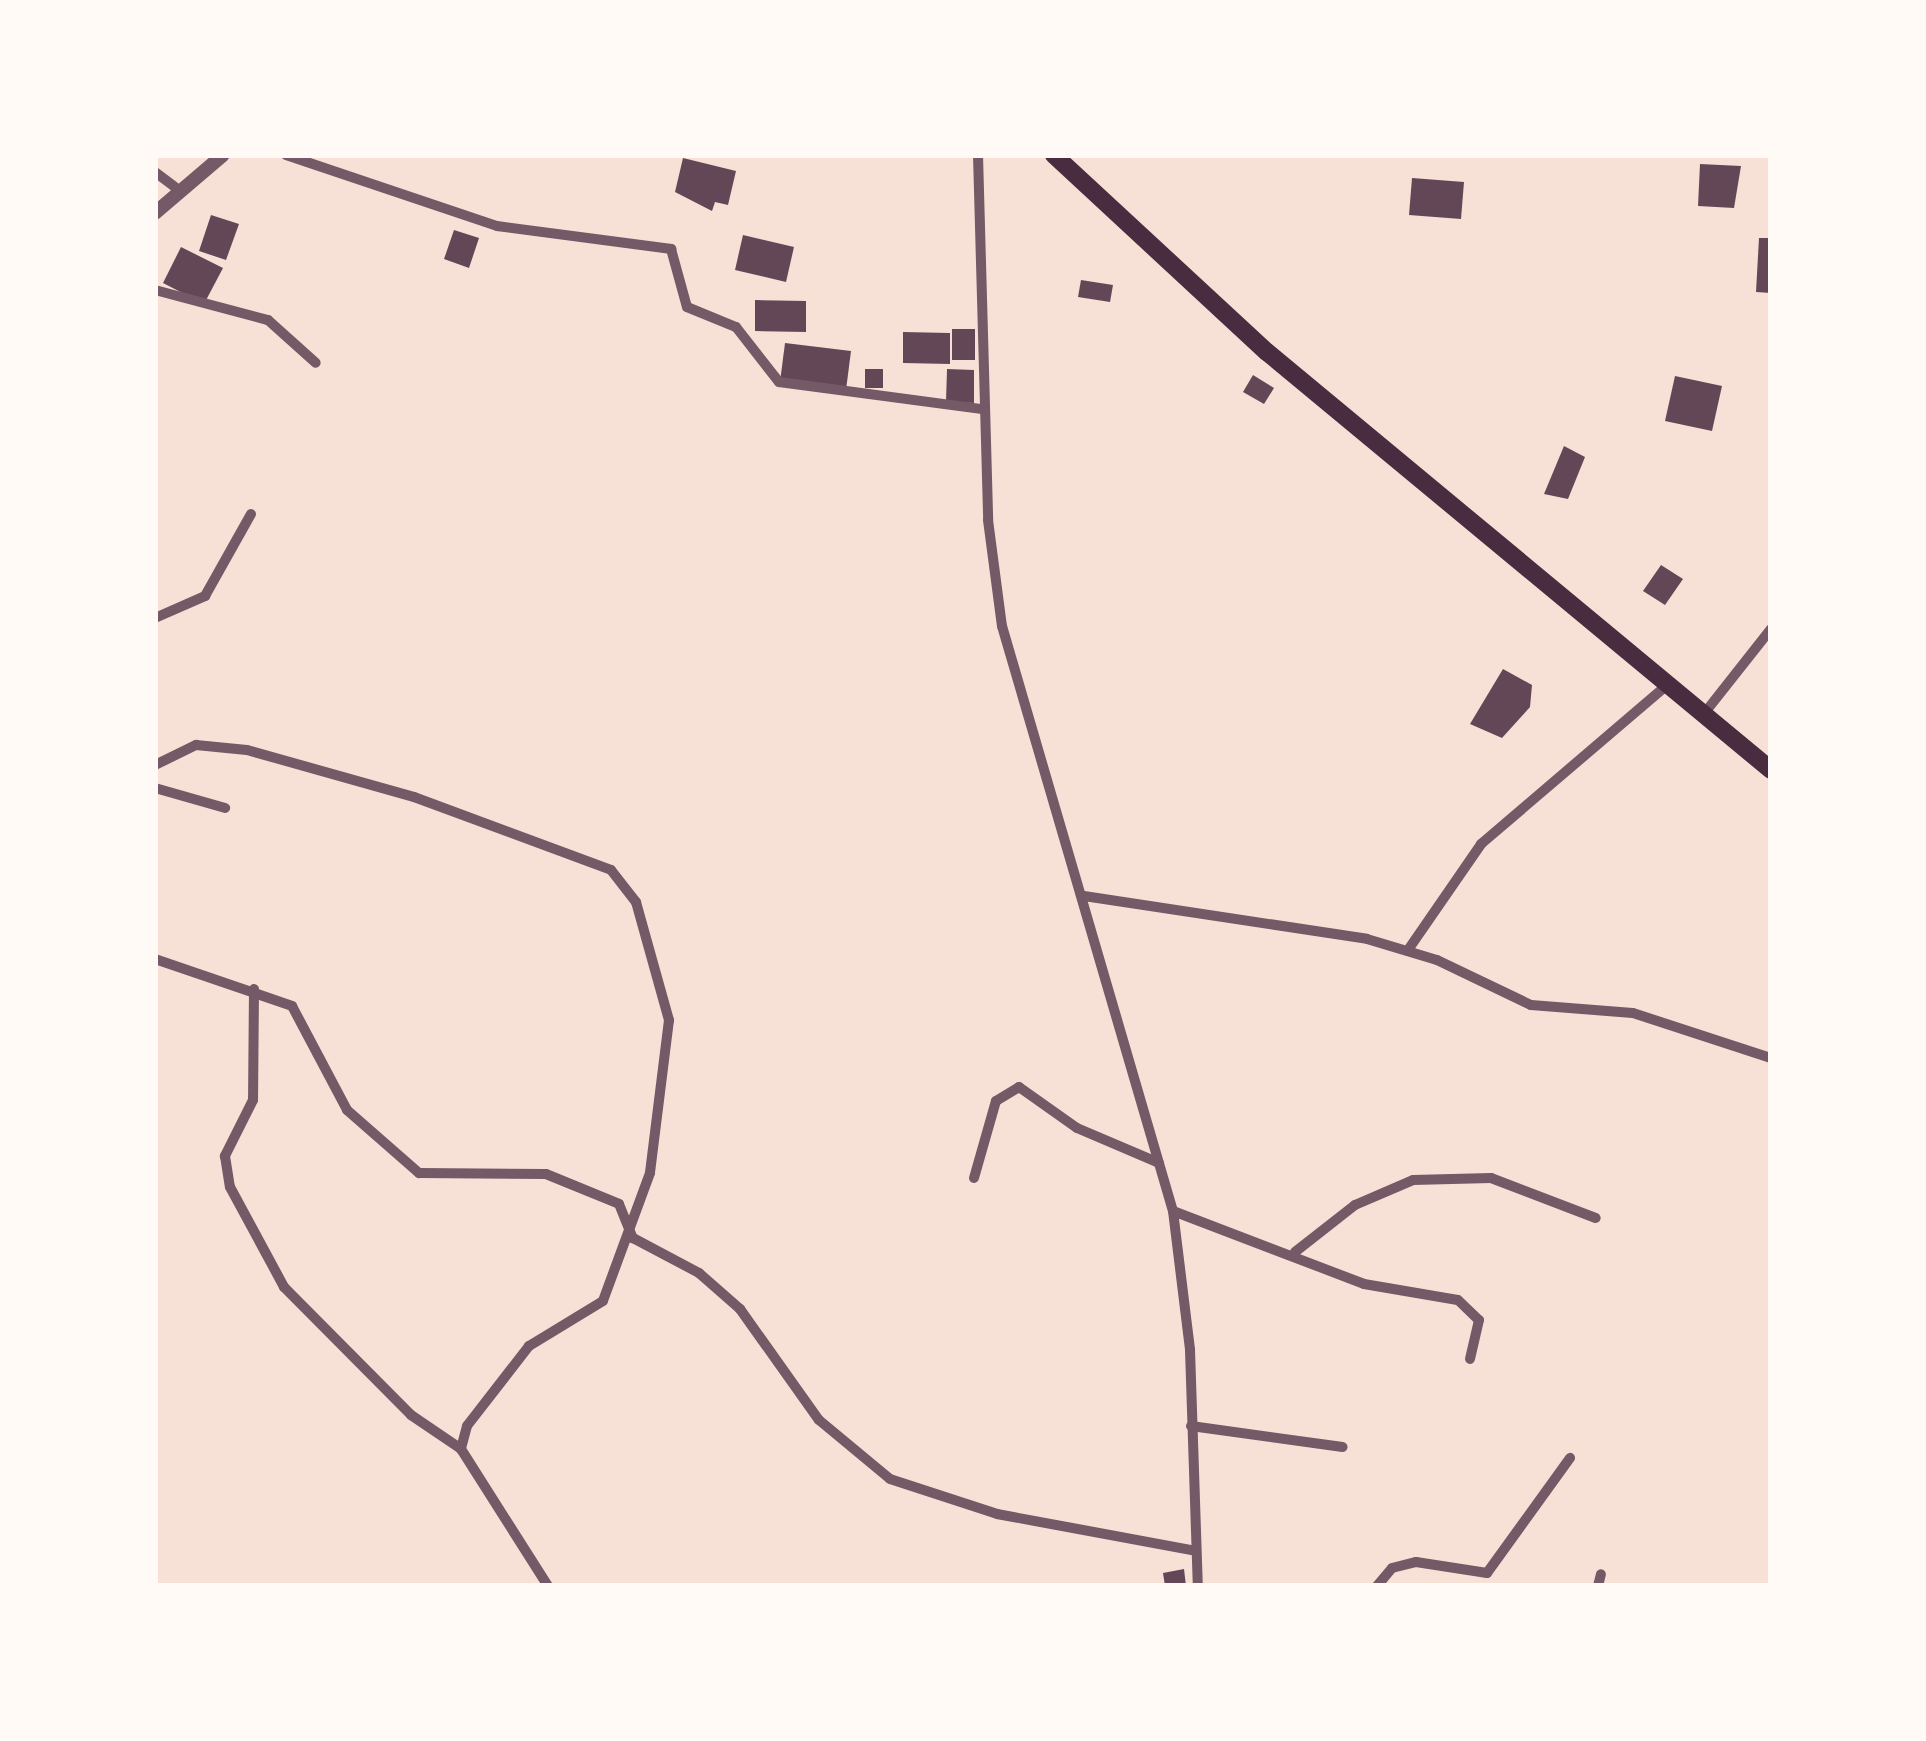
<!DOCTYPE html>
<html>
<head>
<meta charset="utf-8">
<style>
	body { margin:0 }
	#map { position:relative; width:1926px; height:1741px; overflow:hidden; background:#f7e1d7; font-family:Cabin,sans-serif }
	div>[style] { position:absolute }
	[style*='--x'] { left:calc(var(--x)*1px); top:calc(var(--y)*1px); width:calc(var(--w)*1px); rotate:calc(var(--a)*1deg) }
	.building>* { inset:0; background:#644757 }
	.minor>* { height:10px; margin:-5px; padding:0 5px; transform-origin:5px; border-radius:5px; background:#755966 }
	.tertiary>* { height:14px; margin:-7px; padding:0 7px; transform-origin:7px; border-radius:7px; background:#755966 }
	.primary>* { height:18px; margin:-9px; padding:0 9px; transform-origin:9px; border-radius:9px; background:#4a2c40 }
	span { translate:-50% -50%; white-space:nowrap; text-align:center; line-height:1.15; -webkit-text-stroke:8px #fffaf5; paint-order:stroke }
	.frame { position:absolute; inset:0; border:158px solid #fffaf5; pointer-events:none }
</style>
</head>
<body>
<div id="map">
	<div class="building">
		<i style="clip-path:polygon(683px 158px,736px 171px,728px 205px,715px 202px,712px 211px,675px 192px)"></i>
		<i style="clip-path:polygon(1700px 164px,1741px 166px,1734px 208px,1698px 206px)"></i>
		<i style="clip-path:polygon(1412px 178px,1464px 182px,1461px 219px,1409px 215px)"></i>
		<i style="clip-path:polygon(211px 215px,239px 224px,226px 260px,199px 251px)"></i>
		<i style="clip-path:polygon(454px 230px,479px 238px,469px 268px,444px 259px)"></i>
		<i style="clip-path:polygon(743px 235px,794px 247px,786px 282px,735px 270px)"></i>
		<i style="clip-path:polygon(1759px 238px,1771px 238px,1771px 293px,1756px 292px)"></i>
		<i style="clip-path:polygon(181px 247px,223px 268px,204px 304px,163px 283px)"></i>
		<i style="clip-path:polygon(1081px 280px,1113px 285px,1110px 302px,1078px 297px)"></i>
		<i style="clip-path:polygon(755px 300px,806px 301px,806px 332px,755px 331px)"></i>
		<i style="clip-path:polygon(952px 329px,975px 329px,975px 360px,952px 360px)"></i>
		<i style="clip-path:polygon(903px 332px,950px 333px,950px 364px,903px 363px)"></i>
		<i style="clip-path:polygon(785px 343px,851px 351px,846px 390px,780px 382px)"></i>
		<i style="clip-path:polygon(865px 369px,883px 369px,883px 388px,865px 388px)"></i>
		<i style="clip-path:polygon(947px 369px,974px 370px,974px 403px,946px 402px)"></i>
		<i style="clip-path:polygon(1253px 375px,1274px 388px,1264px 404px,1243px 392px)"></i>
		<i style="clip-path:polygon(1675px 376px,1722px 386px,1712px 431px,1665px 421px)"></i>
		<i style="clip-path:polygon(1564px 446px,1585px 457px,1568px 499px,1544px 494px)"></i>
		<i style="clip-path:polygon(1661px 565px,1683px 579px,1665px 605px,1643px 591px)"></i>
		<i style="clip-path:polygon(1503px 669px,1532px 685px,1530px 707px,1502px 738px,1470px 724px)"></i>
		<i style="clip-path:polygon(1184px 1569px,1186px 1586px,1165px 1586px,1163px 1573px)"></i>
	</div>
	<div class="minor">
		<i style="--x:286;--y:155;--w:223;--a:18.6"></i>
		<i style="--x:497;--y:226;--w:176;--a:7.5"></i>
		<i style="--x:671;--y:249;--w:60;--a:74.6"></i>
		<i style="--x:687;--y:307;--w:53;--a:22.2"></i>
		<i style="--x:736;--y:327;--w:70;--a:52"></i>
		<i style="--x:779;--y:382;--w:205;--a:7.6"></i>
		<i style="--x:978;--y:155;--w:365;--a:88.4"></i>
		<i style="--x:988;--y:520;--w:107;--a:82.5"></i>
		<i style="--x:1002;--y:626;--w:609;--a:73.71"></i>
		<i style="--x:1173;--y:1211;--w:140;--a:83"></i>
		<i style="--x:1190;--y:1350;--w:236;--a:88.1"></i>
		<i style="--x:155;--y:172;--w:25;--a:37"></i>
		<i style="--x:155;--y:290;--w:117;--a:14.9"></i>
		<i style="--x:268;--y:320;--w:64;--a:41.9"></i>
		<i style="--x:155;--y:618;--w:55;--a:-23.7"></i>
		<i style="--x:205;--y:596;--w:94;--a:-60.7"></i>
		<i style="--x:1703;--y:715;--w:110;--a:-51.7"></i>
		<i style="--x:155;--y:765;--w:46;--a:-26"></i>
		<i style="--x:196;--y:745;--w:51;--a:5.6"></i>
		<i style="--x:247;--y:750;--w:173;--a:15.7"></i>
		<i style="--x:414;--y:797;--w:210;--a:20.3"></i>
		<i style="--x:611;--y:870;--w:41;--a:52"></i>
		<i style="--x:636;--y:902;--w:123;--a:74.4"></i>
		<i style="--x:669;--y:1020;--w:154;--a:97.1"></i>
		<i style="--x:650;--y:1173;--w:136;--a:110.2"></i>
		<i style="--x:603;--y:1301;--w:87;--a:148.7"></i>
		<i style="--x:529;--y:1346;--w:101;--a:127.8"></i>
		<i style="--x:467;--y:1426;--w:24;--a:105"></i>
		<i style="--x:461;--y:1449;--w:162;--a:57.6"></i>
		<i style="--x:155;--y:788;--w:73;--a:15.9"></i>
		<i style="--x:1084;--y:896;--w:286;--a:8.6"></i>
		<i style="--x:1367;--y:939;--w:73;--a:16.7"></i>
		<i style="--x:1437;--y:960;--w:104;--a:25.6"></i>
		<i style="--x:1531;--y:1005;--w:102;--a:4.5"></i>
		<i style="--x:1633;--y:1013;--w:145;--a:18.1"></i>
		<i style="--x:1408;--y:950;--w:129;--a:-55.4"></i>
		<i style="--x:1481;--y:844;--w:245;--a:-40.5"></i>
		<i style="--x:155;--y:959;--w:145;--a:18.9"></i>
		<i style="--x:292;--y:1006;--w:118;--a:62.1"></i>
		<i style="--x:347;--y:1110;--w:96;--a:41.2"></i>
		<i style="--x:419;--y:1173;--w:127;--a:0.5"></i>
		<i style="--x:546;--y:1174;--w:79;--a:22.3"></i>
		<i style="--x:619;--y:1204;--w:37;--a:68"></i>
		<i style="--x:633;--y:1238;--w:75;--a:27.9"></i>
		<i style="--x:699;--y:1273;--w:55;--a:41.3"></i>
		<i style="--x:740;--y:1309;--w:136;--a:54.6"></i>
		<i style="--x:819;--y:1420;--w:92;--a:39.7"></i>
		<i style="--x:890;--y:1479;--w:113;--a:18.1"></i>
		<i style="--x:997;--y:1514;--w:198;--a:10.5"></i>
		<i style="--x:254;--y:989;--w:111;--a:90.5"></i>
		<i style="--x:253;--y:1100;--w:63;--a:116.6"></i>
		<i style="--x:225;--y:1156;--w:31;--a:81"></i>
		<i style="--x:230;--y:1187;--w:114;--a:61.6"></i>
		<i style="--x:284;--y:1287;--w:180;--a:45.2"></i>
		<i style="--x:411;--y:1415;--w:60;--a:34.2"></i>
		<i style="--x:974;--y:1178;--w:80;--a:-74.1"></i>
		<i style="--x:996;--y:1101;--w:27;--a:-31"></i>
		<i style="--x:1019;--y:1087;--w:71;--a:35.3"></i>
		<i style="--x:1077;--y:1128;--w:89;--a:23.1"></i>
		<i style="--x:1173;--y:1211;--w:204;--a:20.9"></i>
		<i style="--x:1364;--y:1284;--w:95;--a:9.7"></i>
		<i style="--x:1458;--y:1300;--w:29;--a:44"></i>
		<i style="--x:1479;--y:1320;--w:40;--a:103"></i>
		<i style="--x:1295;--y:1252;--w:76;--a:-38.1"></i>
		<i style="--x:1355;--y:1205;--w:63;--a:-23.3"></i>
		<i style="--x:1413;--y:1180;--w:78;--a:-1.5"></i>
		<i style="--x:1491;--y:1178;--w:112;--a:20.9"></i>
		<i style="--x:1191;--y:1426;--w:153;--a:7.9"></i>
		<i style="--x:1377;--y:1586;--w:23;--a:-50"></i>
		<i style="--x:1392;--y:1568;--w:25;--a:-14"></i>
		<i style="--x:1416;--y:1562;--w:72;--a:8.8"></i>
		<i style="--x:1487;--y:1573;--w:142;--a:-54.2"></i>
		<i style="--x:1598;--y:1586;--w:12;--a:-76"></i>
	</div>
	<div class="tertiary">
		<i style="--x:155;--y:213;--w:89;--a:-40.5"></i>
	</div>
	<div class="primary">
		<i style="--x:1054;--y:155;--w:290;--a:42.8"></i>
		<i style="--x:1267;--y:352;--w:655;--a:39.67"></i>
	</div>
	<div class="frame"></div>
</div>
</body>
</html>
